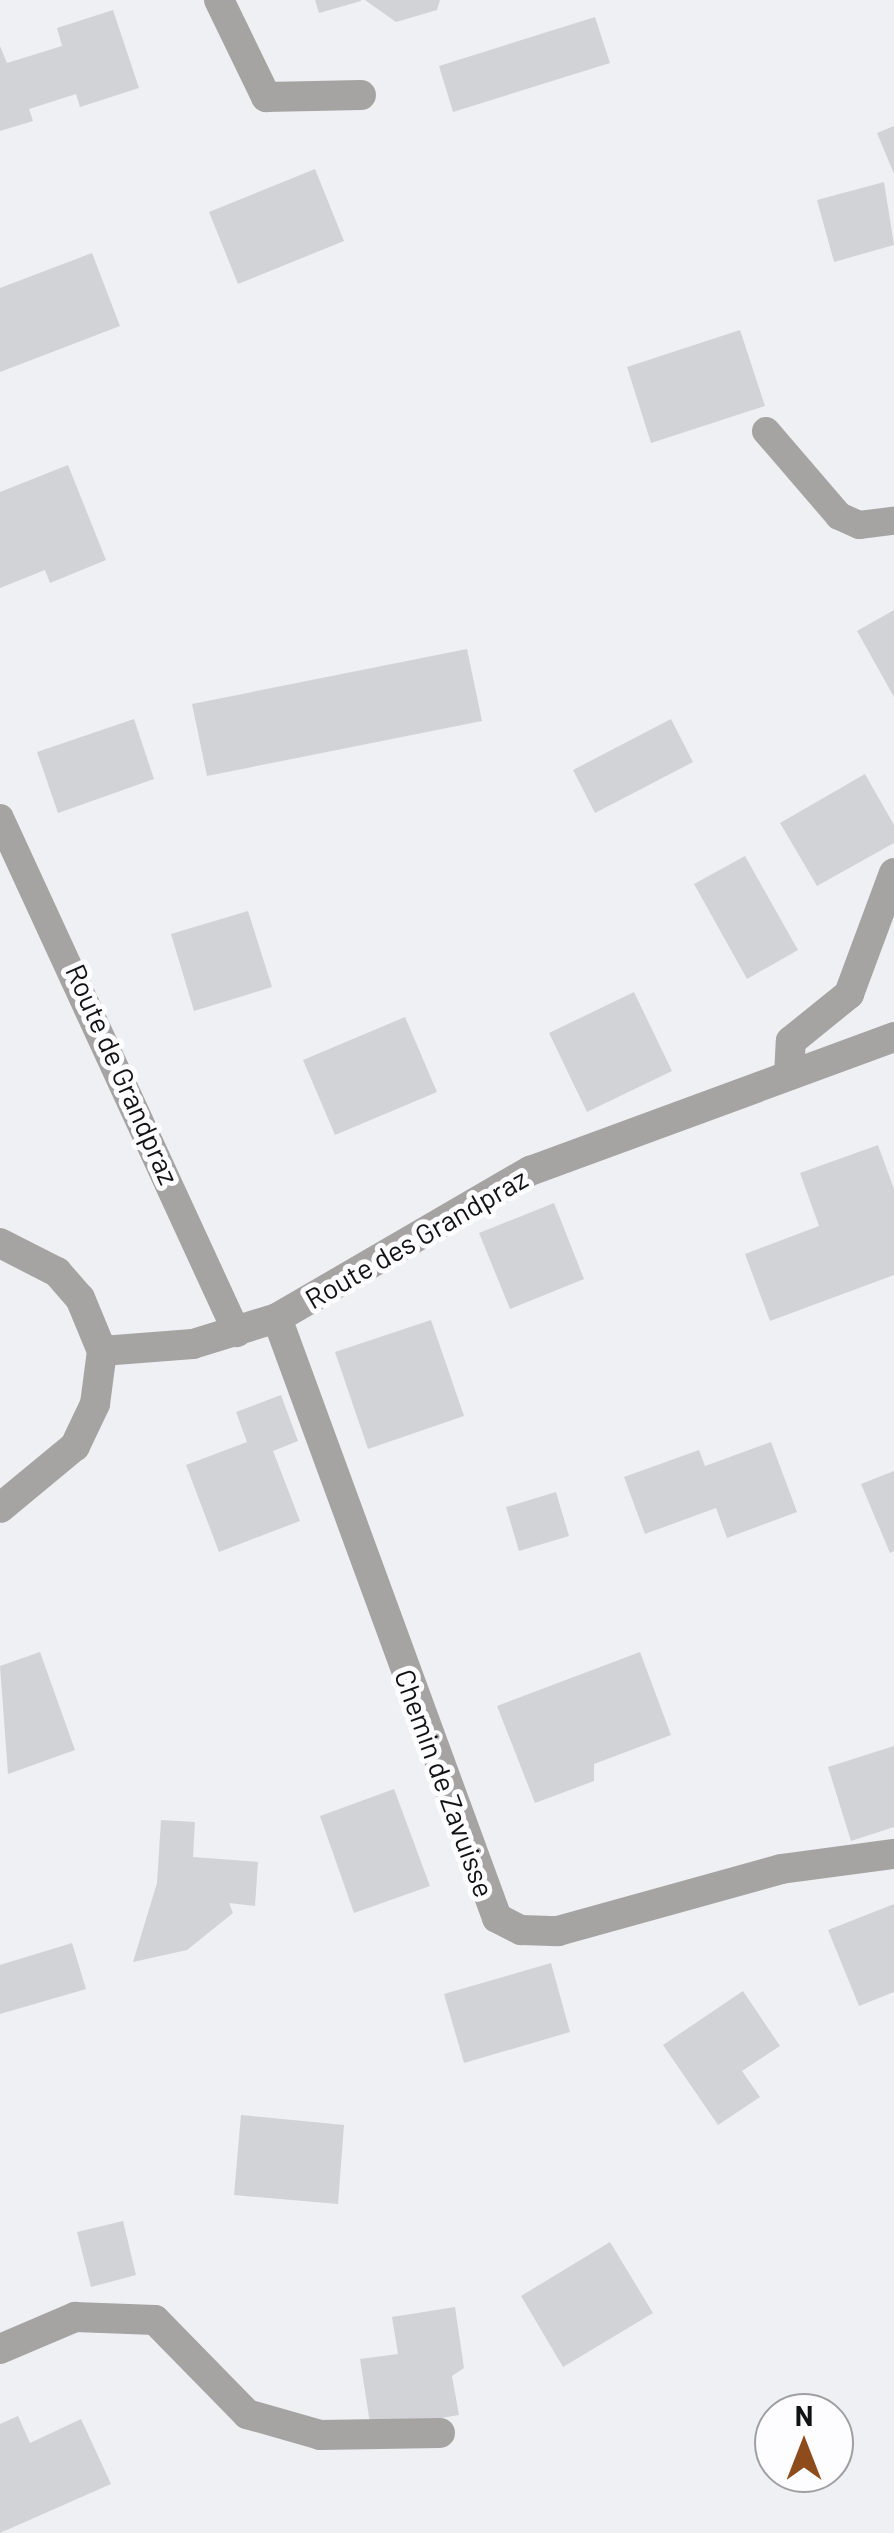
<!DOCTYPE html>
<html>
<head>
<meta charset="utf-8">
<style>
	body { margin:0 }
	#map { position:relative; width:894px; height:2533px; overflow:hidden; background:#eef0f4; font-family:Barlow,sans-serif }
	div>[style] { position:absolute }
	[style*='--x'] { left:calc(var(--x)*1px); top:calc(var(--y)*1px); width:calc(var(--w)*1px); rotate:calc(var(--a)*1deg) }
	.building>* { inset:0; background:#d2d3d7 }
	.service>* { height:28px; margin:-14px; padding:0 14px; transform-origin:14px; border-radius:14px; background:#a6a4a3 }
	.minor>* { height:30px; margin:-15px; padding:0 15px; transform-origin:15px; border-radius:15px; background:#a6a4a3 }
	.tertiary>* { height:30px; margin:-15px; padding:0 15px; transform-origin:15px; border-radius:15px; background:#a6a4a3 }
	span { translate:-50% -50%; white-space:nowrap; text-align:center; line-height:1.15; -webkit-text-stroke:10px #fdfdff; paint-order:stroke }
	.street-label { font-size:28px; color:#111213 }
	.north { position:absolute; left:754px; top:2393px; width:100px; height:100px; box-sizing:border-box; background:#fdfdff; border:2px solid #9f9fa1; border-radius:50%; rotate:0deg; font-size:28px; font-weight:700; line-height:40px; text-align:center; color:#111213 }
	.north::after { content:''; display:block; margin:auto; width:35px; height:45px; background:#8e4b1c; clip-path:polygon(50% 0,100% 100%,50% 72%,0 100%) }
</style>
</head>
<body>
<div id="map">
	<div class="building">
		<i style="clip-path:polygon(315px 0,361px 0,361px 1px,319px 13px)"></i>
		<i style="clip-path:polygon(365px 0,440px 0,437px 10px,396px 22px)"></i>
		<i style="clip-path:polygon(113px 10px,139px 88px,80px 107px,76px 94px,29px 109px,33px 121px,0 131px,0 46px,7px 63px,62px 46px,57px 28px)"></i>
		<i style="clip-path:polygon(595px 17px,610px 63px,453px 112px,439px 66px)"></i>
		<i style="clip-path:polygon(894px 126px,894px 174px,877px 133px)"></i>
		<i style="clip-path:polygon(315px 169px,344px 241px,238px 284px,209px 212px)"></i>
		<i style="clip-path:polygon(884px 182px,894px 245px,834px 262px,817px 200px)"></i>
		<i style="clip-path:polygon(92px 253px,120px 326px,0 372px,0 288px)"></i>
		<i style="clip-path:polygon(740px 330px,765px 406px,651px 443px,627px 367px)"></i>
		<i style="clip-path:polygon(68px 465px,106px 560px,50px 583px,45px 570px,0 588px,0 492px)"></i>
		<i style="clip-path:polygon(894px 610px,894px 697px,857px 631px)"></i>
		<i style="clip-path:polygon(467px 649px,482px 721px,207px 776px,192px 704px)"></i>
		<i style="clip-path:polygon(134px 719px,154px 779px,58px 813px,37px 752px)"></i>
		<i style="clip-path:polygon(671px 719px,693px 762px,595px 813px,573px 770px)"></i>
		<i style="clip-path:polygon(865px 774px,894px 825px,894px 843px,817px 886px,780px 823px)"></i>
		<i style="clip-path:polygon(745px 856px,798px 950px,747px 979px,694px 884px)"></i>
		<i style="clip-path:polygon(248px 911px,272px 987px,194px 1011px,171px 934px)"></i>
		<i style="clip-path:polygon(634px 992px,672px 1071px,587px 1112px,549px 1033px)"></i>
		<i style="clip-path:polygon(405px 1017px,437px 1092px,335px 1135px,303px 1060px)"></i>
		<i style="clip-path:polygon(878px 1145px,894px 1189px,894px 1275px,770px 1321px,745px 1254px,819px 1226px,800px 1173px)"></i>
		<i style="clip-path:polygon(554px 1203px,584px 1279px,510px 1309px,479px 1233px)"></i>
		<i style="clip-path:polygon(431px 1320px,464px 1416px,368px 1449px,335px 1352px)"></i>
		<i style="clip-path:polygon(281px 1395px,298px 1441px,273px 1451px,300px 1521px,219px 1552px,186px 1465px,247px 1442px,236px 1412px)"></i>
		<i style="clip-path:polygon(771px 1442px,797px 1512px,727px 1538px,716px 1508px,645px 1534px,624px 1477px,699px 1450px,705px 1466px)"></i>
		<i style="clip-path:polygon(894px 1471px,894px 1551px,890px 1553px,861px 1484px)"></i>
		<i style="clip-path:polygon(556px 1492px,569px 1536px,519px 1551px,506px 1507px)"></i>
		<i style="clip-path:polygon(40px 1652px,75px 1750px,8px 1774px,0 1666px)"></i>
		<i style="clip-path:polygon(640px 1652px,671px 1735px,594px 1764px,594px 1781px,535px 1803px,497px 1706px)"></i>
		<i style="clip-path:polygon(894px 1746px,894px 1827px,851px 1841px,828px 1767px)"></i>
		<i style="clip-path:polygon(394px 1789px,430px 1886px,354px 1913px,320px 1816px)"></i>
		<i style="clip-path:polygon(161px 1820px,195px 1822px,193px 1857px,258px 1862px,255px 1906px,229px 1903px,233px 1913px,187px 1950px,133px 1962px,157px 1883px)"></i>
		<i style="clip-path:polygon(894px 1904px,894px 1992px,859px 2006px,828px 1930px)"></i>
		<i style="clip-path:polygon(72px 1943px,86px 1989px,0 2014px,0 1965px)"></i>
		<i style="clip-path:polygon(551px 1963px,570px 2032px,464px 2063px,444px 1994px)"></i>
		<i style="clip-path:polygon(743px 1991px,780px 2046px,742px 2071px,760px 2097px,718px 2125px,663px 2045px)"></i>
		<i style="clip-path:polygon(241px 2115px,344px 2125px,338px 2204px,234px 2195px)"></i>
		<i style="clip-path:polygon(123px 2221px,136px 2275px,91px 2287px,77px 2232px)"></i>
		<i style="clip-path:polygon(610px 2242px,653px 2313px,563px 2367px,521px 2296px)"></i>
		<i style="clip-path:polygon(455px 2307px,464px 2368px,452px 2376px,459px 2415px,371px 2430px,360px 2359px,398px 2354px,392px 2317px)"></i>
		<i style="clip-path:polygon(18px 2416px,30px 2443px,81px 2419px,111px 2484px,0 2533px,0 2424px)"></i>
	</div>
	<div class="service">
		<i style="--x:766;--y:431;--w:112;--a:49.3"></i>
		<i style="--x:839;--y:516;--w:22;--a:24"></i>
		<i style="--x:859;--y:525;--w:35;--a:-7"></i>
		<i style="--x:0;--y:818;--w:567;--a:65.29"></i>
	</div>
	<div class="minor">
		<i style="--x:219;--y:0;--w:108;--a:64.1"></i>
		<i style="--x:266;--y:97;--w:95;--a:-1.2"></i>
		<i style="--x:789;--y:1075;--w:34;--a:-87"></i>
		<i style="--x:791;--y:1041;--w:75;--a:-39"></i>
		<i style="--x:849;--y:994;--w:129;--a:-69.6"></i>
		<i style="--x:277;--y:1318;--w:639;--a:69.86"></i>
		<i style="--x:497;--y:1918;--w:27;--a:27"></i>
		<i style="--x:521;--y:1930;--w:37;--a:2"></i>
		<i style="--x:558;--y:1931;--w:231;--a:-15.5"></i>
		<i style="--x:781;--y:1869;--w:114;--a:-7.6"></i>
		<i style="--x:102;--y:1351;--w:91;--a:-4.4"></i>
		<i style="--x:193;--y:1344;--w:88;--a:-17.2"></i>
		<i style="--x:277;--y:1318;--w:293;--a:-30.2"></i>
		<i style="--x:530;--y:1171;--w:388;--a:-20.2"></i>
		<i style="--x:0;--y:2349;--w:82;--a:-23.1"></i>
		<i style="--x:75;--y:2317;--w:80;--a:2.1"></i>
		<i style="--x:155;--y:2320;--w:132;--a:45.6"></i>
		<i style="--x:247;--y:2414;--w:76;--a:16"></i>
		<i style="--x:320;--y:2435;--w:120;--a:-1"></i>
	</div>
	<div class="tertiary">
		<i style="--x:0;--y:1243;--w:64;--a:27"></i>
		<i style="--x:57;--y:1272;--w:35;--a:49"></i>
		<i style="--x:80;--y:1298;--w:57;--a:67.5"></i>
		<i style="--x:102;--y:1351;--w:53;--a:97.5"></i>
		<i style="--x:95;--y:1404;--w:47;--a:115.5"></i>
		<i style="--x:75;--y:1446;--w:97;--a:140.4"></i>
	</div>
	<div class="street-label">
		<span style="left:123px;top:1074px;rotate:66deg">Route de Grandpraz</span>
		<span style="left:416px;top:1238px;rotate:-30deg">Route des Grandpraz</span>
		<span style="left:445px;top:1783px;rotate:70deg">Chemin de Zavuisse</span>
	</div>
	<div class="north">N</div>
</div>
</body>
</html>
